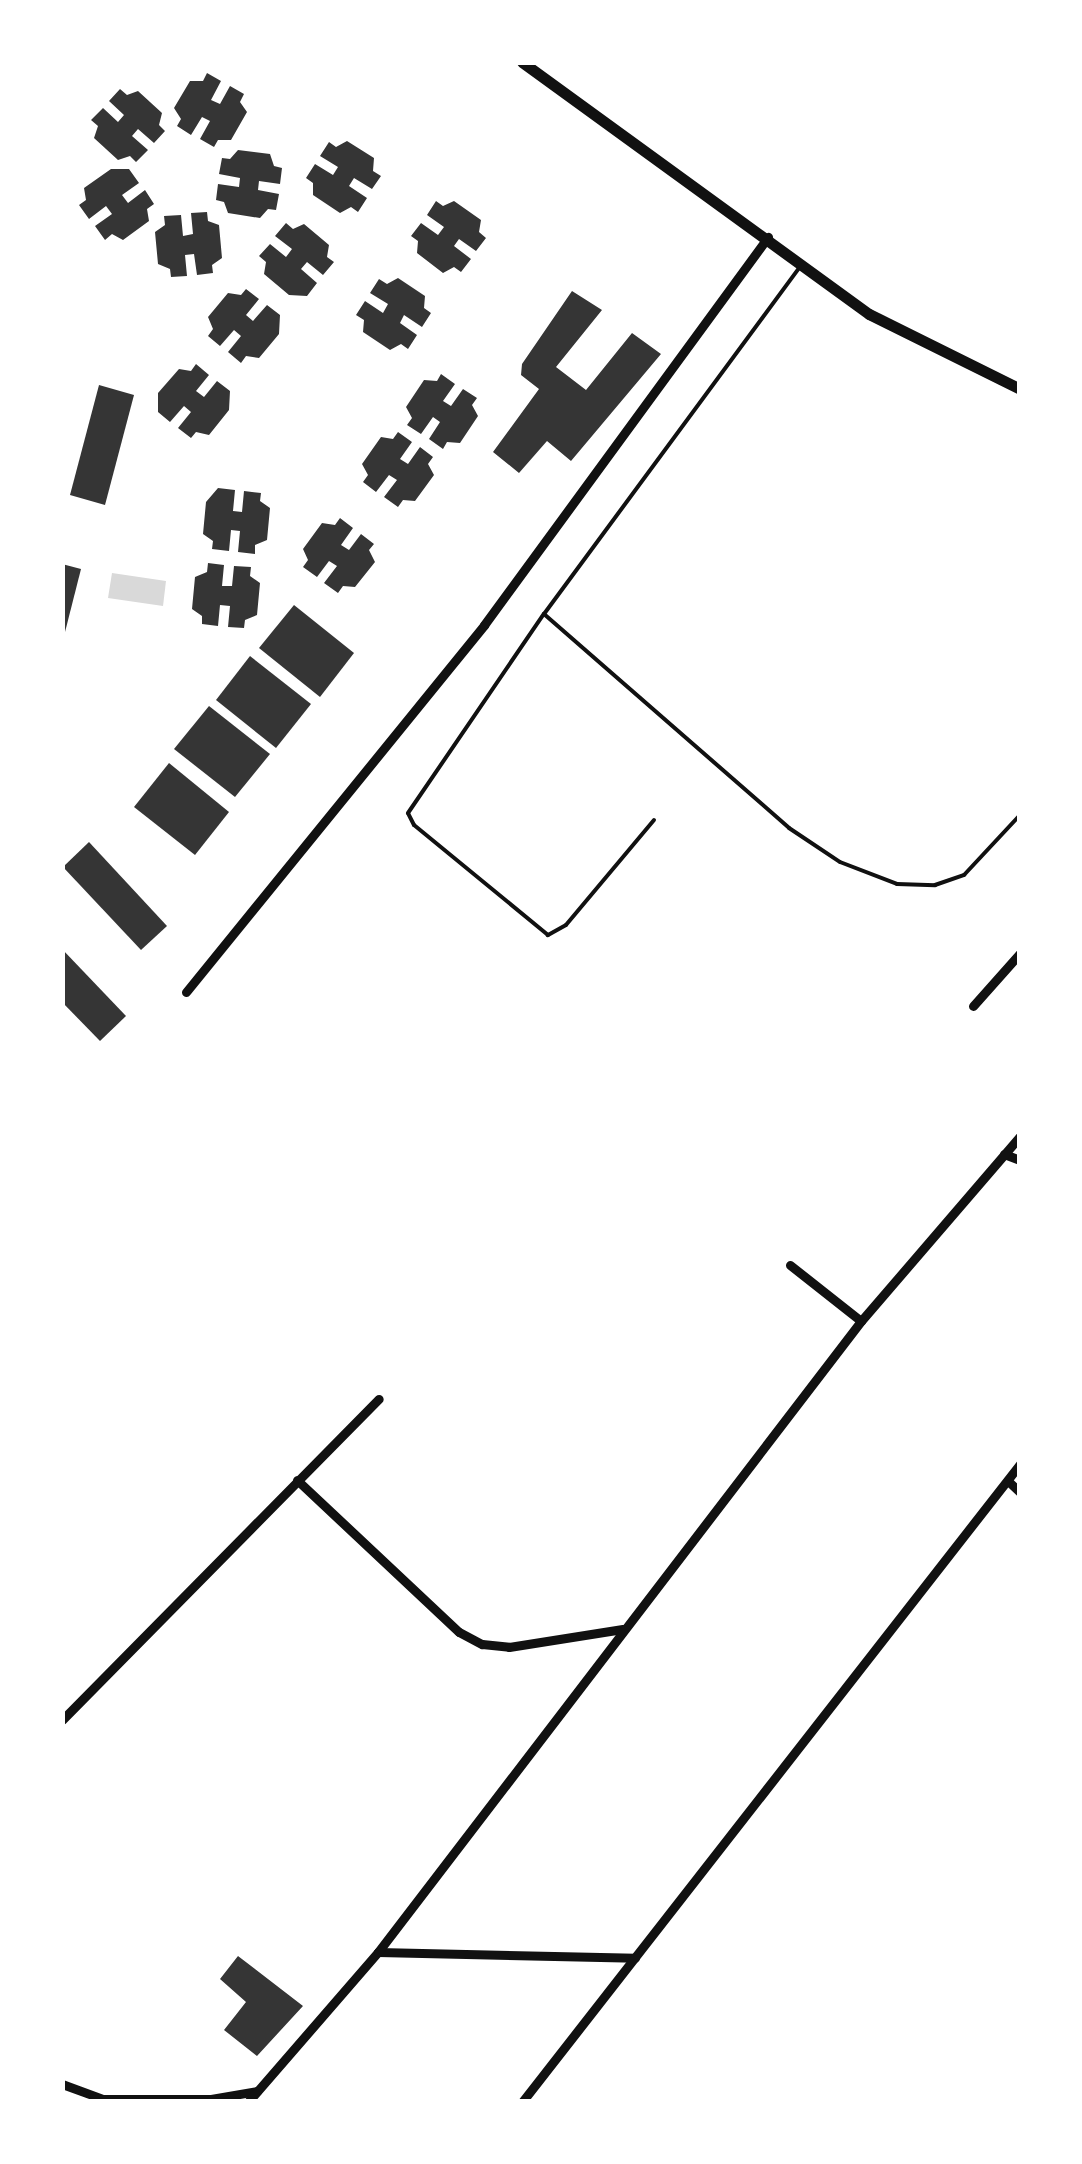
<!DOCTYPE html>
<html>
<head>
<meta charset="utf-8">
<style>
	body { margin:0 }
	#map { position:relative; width:1082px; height:2164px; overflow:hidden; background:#fff; font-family:"Crimson Pro",serif }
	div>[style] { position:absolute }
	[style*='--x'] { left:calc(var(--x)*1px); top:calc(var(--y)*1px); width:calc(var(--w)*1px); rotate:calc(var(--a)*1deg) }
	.water>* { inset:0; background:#d9d9d9 }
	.building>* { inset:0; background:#353535 }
	.service>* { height:4px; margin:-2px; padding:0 2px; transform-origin:2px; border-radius:2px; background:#111 }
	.minor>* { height:9px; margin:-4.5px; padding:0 4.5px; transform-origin:4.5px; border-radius:4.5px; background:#111 }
	.secondary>* { height:11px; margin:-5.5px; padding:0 5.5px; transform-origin:5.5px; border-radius:5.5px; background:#111 }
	span { translate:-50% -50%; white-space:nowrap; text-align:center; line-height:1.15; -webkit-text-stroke:10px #fff; paint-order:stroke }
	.frame { position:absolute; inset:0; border:65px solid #fff; pointer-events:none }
</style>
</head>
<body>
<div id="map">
	<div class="water">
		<i style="clip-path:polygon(112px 573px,166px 581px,163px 606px,108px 598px)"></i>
	</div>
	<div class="building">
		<i style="clip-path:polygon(207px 73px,221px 81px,211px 100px,220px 104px,230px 86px,244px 94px,240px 102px,247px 112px,231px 140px,218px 140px,214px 147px,200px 139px,210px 121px,202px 117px,191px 135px,177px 126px,181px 119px,174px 108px,190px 81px,203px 81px)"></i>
		<i style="clip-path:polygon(120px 89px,127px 95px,138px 91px,162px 113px,159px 125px,165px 131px,154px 143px,138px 129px,132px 136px,148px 150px,136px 162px,130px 156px,118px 160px,94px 138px,98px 126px,91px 120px,103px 108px,118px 122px,124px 115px,109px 101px)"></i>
		<i style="clip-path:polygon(347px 141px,374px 158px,373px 171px,381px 176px,372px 189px,354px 178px,349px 186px,367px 198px,358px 212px,351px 207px,340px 213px,313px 195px,313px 183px,306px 178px,315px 164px,333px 175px,338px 167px,320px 156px,329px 142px,336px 147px)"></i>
		<i style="clip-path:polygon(238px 150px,270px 154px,274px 166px,282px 168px,280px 184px,259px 181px,258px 190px,279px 194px,276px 210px,268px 209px,260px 218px,228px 213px,224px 202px,216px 200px,218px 184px,239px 187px,240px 178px,219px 174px,222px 158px,230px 159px)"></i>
		<i style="clip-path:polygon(111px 169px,129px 169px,139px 183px,122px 195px,128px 203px,145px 190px,154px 204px,147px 209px,149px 221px,123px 240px,112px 234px,105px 240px,95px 226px,112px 214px,106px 206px,89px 219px,79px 205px,86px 200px,84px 188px)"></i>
		<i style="clip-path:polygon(436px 201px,443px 206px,454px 201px,481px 220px,479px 232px,486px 238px,476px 251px,459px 239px,454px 246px,471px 259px,461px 272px,454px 267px,443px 273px,417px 253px,418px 241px,411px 236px,421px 223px,438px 235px,444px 227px,427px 215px)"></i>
		<i style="clip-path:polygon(207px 212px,208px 221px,219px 225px,222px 258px,212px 265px,213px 273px,197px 275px,194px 254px,185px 255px,187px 276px,171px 277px,170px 269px,158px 264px,155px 232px,165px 225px,164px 216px,181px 215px,183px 236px,193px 234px,191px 213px)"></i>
		<i style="clip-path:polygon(286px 223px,293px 229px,304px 224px,329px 245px,327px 257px,334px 262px,323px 275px,307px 262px,301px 269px,317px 283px,307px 296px,289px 295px,264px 274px,266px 262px,259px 256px,270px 244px,286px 257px,292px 249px,275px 236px)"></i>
		<i style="clip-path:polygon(398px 278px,425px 296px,424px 308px,431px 313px,422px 327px,404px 315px,400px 323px,417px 335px,408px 349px,401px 344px,390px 350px,363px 332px,364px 320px,356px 315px,365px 301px,383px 313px,388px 304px,370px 293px,379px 279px,387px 284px)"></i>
		<i style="clip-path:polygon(246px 289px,259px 299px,246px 315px,253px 321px,267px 305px,280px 315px,279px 334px,259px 358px,246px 356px,241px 363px,228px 352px,241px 336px,234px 330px,220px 346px,208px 336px,213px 329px,208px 317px,228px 293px,241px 295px)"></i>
		<i style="clip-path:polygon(572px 291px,602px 310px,556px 367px,586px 390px,632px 333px,661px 354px,571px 461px,547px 441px,519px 473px,493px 452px,539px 389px,521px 375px,522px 364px)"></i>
		<i style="clip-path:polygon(196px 364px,209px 375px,196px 391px,204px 397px,217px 381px,230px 391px,229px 410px,209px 435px,196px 432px,191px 438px,178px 428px,191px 412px,184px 406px,170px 422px,158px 412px,158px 393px,179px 369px,191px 371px)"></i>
		<i style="clip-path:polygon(441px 374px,455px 384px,443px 401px,451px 406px,463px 389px,477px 398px,472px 405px,478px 416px,460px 443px,447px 442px,443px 449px,429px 439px,440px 422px,433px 417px,421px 434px,407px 425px,412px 418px,406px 407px,424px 380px,437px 381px)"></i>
		<i style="clip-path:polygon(99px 385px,134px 395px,105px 505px,70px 495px)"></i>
		<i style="clip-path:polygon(398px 432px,412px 442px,400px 459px,408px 464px,420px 447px,433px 457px,428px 464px,434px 475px,415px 501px,403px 500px,398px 507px,384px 497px,397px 480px,389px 475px,376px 492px,363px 482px,368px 475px,362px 464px,381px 437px,393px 439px)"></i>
		<i style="clip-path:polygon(218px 488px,235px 490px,233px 511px,242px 512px,244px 491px,261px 493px,260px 501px,270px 508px,267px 540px,255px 545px,255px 554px,238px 552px,240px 531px,231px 530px,229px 551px,212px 549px,213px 541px,203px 534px,206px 502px)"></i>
		<i style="clip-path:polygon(340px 518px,353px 528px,341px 545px,349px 550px,361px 534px,374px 544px,369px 550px,375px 562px,355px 587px,343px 586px,338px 593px,324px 583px,337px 566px,329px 561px,317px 577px,303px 567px,308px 560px,303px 549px,322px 523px,335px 525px)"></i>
		<i style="clip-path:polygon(208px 563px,224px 565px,222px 586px,232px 586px,234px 566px,251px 567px,250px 576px,260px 583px,257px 615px,245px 620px,244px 628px,228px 627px,230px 606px,220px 605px,218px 626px,202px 624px,202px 616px,192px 609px,195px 577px,207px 572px)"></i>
		<i style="clip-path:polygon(62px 564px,81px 569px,64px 636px,62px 636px)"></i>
		<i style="clip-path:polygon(294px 605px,354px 653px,320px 697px,259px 648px)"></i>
		<i style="clip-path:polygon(250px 656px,311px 704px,276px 748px,216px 700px)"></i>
		<i style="clip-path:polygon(209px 706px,270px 754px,235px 797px,174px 749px)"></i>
		<i style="clip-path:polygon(169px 763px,229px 812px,195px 855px,134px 807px)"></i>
		<i style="clip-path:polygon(89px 842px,167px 926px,141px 950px,63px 867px)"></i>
		<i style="clip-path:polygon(62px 949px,126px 1016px,100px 1041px,62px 1002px)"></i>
		<i style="clip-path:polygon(238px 1956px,303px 2006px,257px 2056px,224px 2030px,246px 2002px,220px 1979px)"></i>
	</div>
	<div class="service">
		<i style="--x:544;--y:614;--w:325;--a:41.1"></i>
		<i style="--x:789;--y:828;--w:61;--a:33.7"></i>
		<i style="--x:840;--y:862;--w:61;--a:21.1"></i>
		<i style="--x:897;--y:884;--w:38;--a:2"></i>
		<i style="--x:935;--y:885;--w:31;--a:-19"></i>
		<i style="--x:964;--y:875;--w:82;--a:-47"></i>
		<i style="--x:654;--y:820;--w:137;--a:130"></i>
		<i style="--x:566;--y:925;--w:21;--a:151"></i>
		<i style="--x:548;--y:935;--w:173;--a:-140.6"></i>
		<i style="--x:414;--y:825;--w:13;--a:-117"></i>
		<i style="--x:408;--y:813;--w:241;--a:-55.7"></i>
		<i style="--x:544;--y:614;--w:430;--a:-53.6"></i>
	</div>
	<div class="minor">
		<i style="--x:186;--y:992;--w:473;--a:-50.9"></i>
		<i style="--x:484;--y:625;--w:481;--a:-53.8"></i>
		<i style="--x:973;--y:1006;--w:71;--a:-48.4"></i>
		<i style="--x:1004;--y:1154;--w:17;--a:21"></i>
		<i style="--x:790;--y:1265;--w:90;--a:38.3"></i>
		<i style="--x:297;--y:1480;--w:222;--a:43.2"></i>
		<i style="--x:459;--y:1632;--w:26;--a:28"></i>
		<i style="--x:482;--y:1644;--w:27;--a:6"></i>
		<i style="--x:509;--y:1647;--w:115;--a:-9"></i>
		<i style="--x:1008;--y:1481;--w:16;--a:43"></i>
		<i style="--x:62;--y:1720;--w:451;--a:-45.4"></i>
		<i style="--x:378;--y:1952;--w:257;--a:1.3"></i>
		<i style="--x:62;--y:2084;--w:44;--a:20.1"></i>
		<i style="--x:103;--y:2099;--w:108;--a:0"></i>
		<i style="--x:211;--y:2099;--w:47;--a:-9.9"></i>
		<i style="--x:248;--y:2102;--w:198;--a:-49.1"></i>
		<i style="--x:378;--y:1952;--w:795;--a:-52.57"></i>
		<i style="--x:861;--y:1321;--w:244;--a:-49.3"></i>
		<i style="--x:522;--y:2102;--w:809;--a:-52.03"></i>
	</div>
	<div class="secondary">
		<i style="--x:522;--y:62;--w:429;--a:36"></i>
		<i style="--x:869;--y:314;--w:169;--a:26.4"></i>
	</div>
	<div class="frame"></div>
</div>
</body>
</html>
